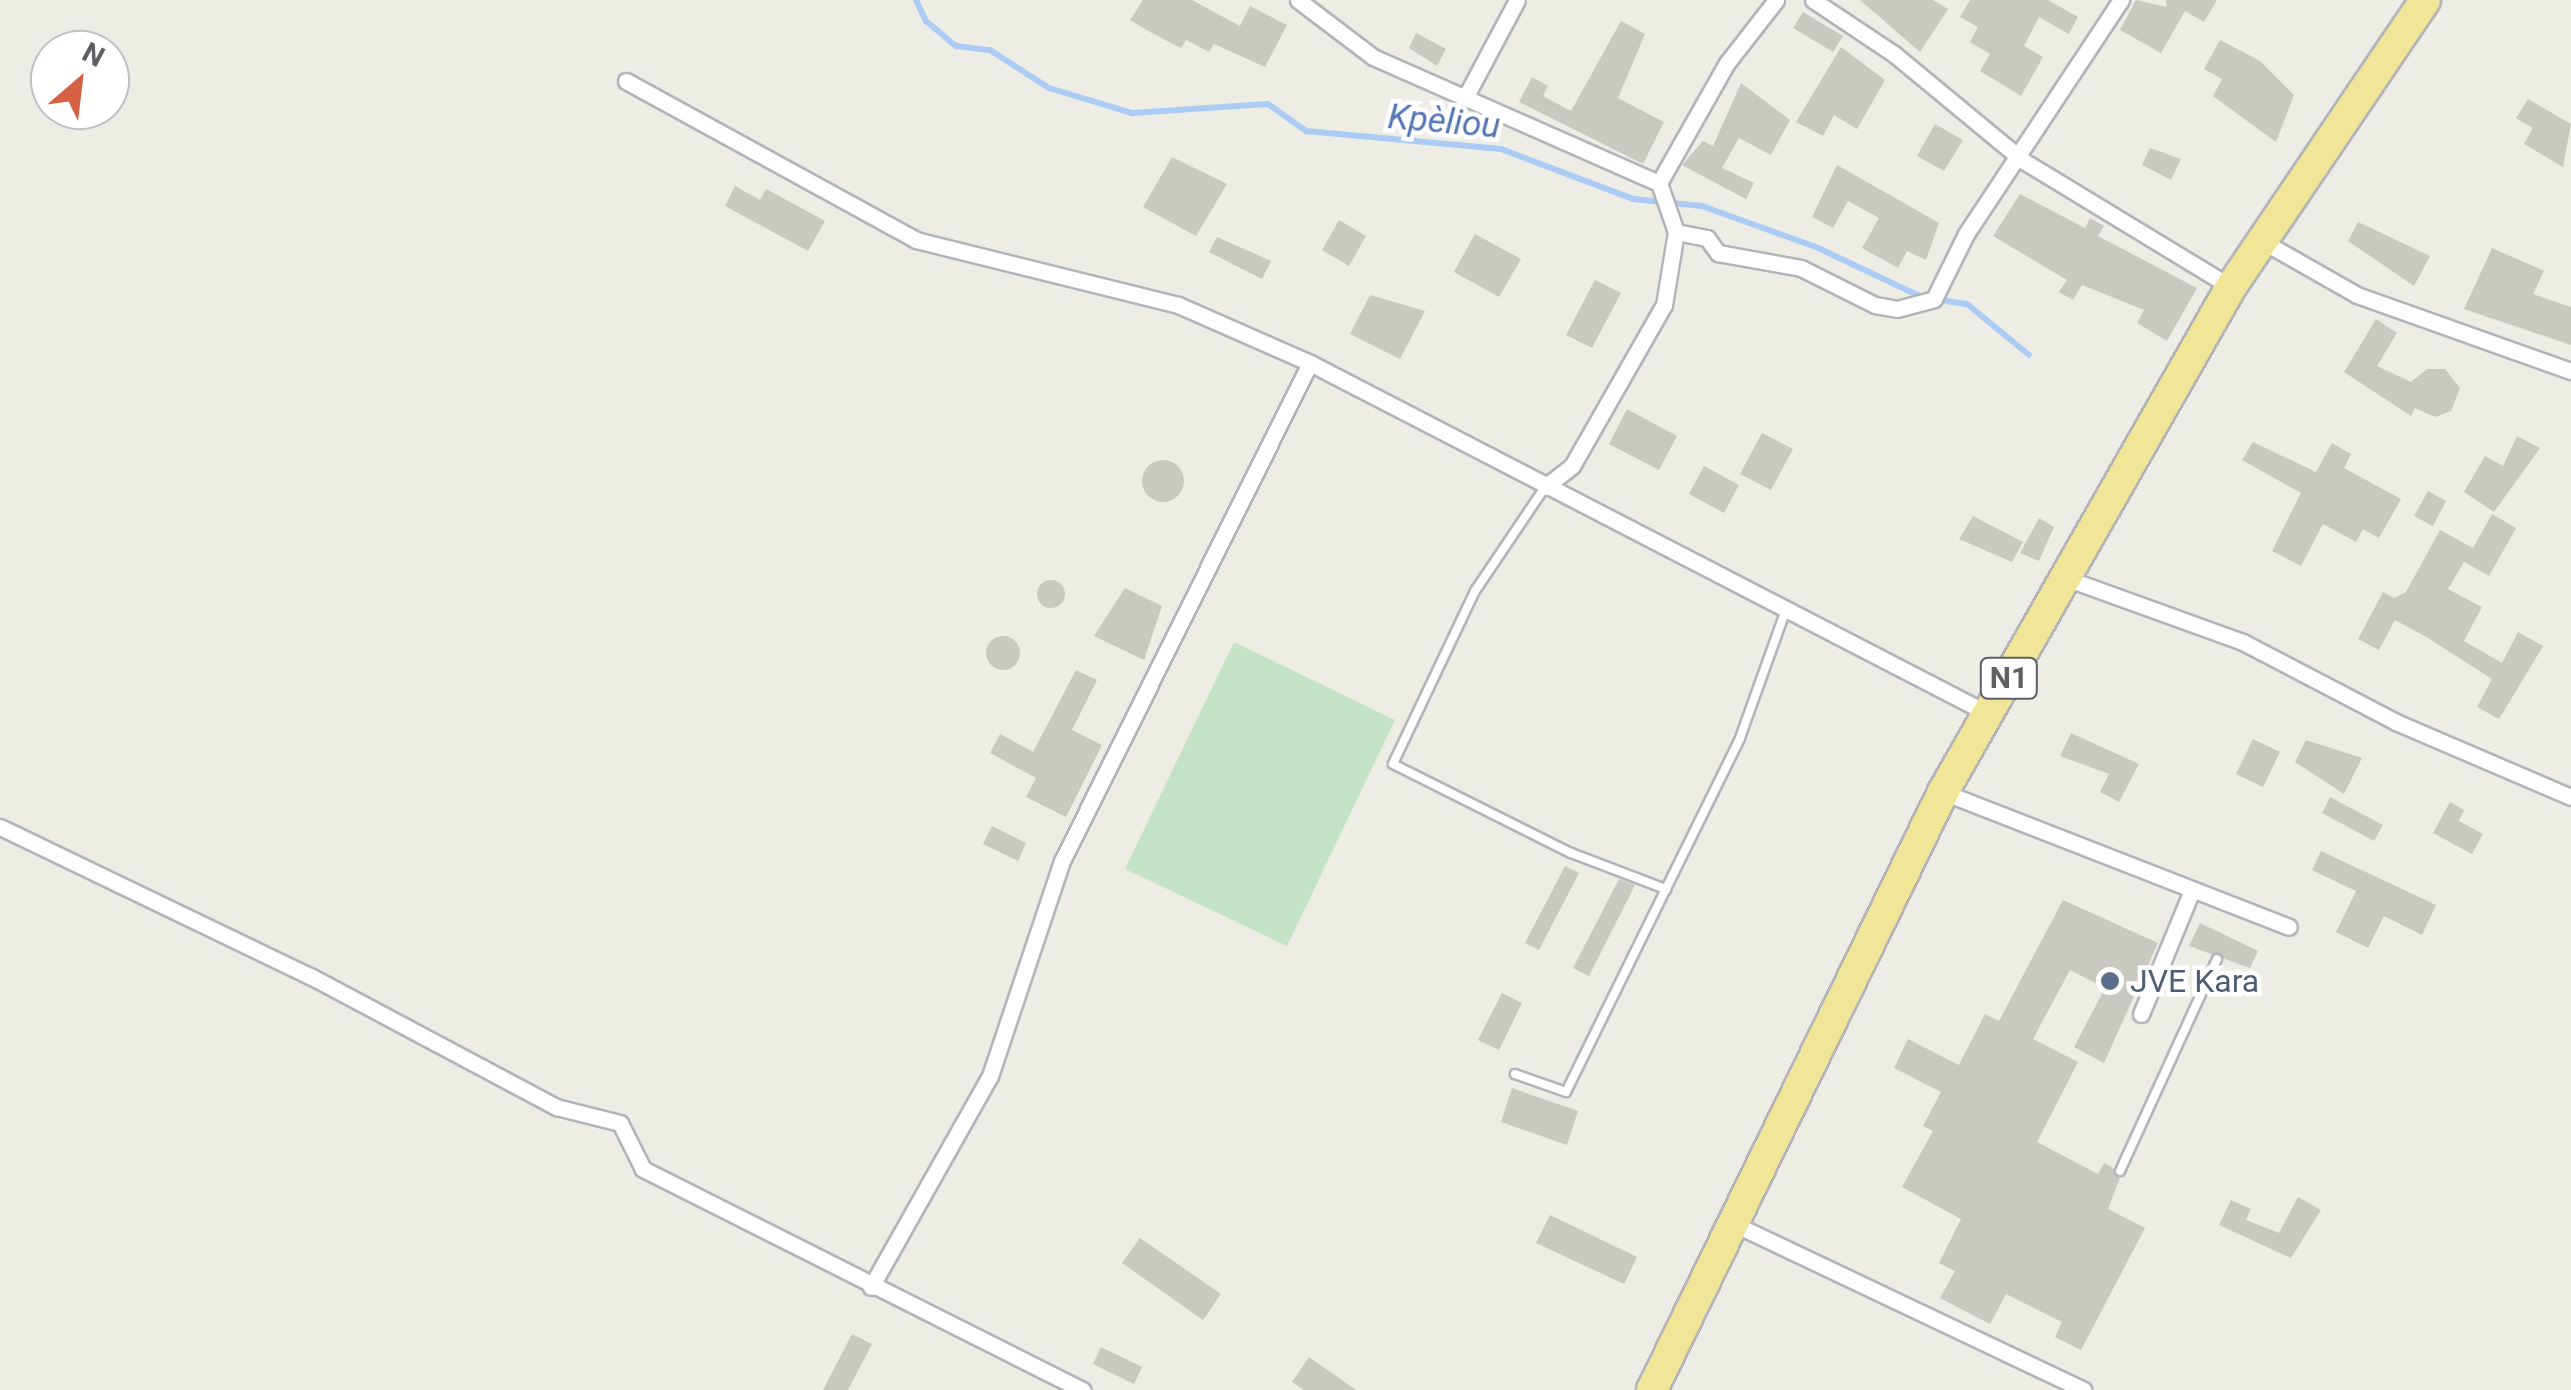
<!DOCTYPE html>
<html>
<head>
<meta charset="utf-8">
<style>
	body { margin:0 }
	#map { position:relative; width:2571px; height:1390px; overflow:hidden; background:#edece5; font-family:Roboto,sans-serif }
	div>[style] { position:absolute }
	[style*='--x'] { left:calc(var(--x)*1px); top:calc(var(--y)*1px); width:calc(var(--w)*1px); rotate:calc(var(--a)*1deg) }
	.green>* { inset:0; background:#c4e2c8 }
	.stream>* { height:6px; margin:-3px; padding:0 3px; transform-origin:3px; border-radius:3px; background:#acccf6 }
	.building>* { inset:0; background:#c9c8c1 }
	.round { border-radius:50% }
	.roads { filter:drop-shadow(2px 0 #b2b4b8) drop-shadow(-2px 0 #b2b4b8) drop-shadow(0 2px #b2b4b8) drop-shadow(0 -2px #b2b4b8) }
	.lane>* { height:8px; margin:-4px; padding:0 4px; transform-origin:4px; border-radius:4px; background:#fff }
	.street>* { height:15px; margin:-7.5px; padding:0 7.5px; transform-origin:7.5px; border-radius:7.5px; background:#fff }
	.highway>* { height:30px; margin:-15px; padding:0 15px; transform-origin:15px; border-radius:15px; background:#f1e698 }
	.dots>* { width:28px; height:28px; translate:-50% -50%; box-sizing:border-box; border:5px solid #fff; border-radius:50% }
	span { translate:-50% -50%; white-space:nowrap; text-align:center; line-height:1.15; -webkit-text-stroke:9px #fff; paint-order:stroke }
	.shield-label span { padding:2px 8px; background:#fff; border:2px solid; border-radius:8px; -webkit-text-stroke-width:0 }
	.shield-label { font-size:30px; color:#5d5f63; font-weight:700 }
	.service-label { font-size:32px; color:#4e5e75 }
	.left { translate:0 -50%; text-align:left }
	.water-label { font-size:35px; color:#5276b6; font-style:italic }
	.north { position:absolute; left:30px; top:30px; width:100px; height:100px; box-sizing:border-box; background:#fff; border:2px solid #bebfc1; border-radius:50%; rotate:28deg; font-size:28px; font-weight:700; line-height:40px; text-align:center; color:#5d5f63 }
	.north::after { content:''; display:block; margin:auto; width:35px; height:45px; background:#d66042; clip-path:polygon(50% 0,100% 100%,50% 72%,0 100%) }
</style>
</head>
<body>
<div id="map">
	<div class="green">
		<i style="clip-path:polygon(1234px 642px,1395px 720px,1287px 946px,1125px 869px)"></i>
	</div>
	<div class="stream">
		<i style="--x:916;--y:0;--w:23;--a:65"></i>
		<i style="--x:926;--y:21;--w:39;--a:40"></i>
		<i style="--x:956;--y:46;--w:34;--a:7"></i>
		<i style="--x:990;--y:50;--w:70;--a:32.8"></i>
		<i style="--x:1049;--y:88;--w:87;--a:16.8"></i>
		<i style="--x:1132;--y:113;--w:136;--a:-3.8"></i>
		<i style="--x:1268;--y:104;--w:47;--a:35.4"></i>
		<i style="--x:1306;--y:131;--w:196;--a:5.3"></i>
		<i style="--x:1501;--y:149;--w:141;--a:20.7"></i>
		<i style="--x:1633;--y:199;--w:69;--a:5.8"></i>
		<i style="--x:1702;--y:206;--w:121;--a:19.8"></i>
		<i style="--x:1816;--y:247;--w:117;--a:25.3"></i>
		<i style="--x:1934;--y:299;--w:33;--a:9"></i>
		<i style="--x:1967;--y:304;--w:80;--a:39.4"></i>
	</div>
	<div class="building">
		<i style="clip-path:polygon(1143px 0,1192px 0,1240px 26px,1250px 6px,1287px 25px,1265px 67px,1214px 44px,1209px 52px,1186px 40px,1181px 48px,1150px 32px,1130px 20px)"></i>
		<i style="clip-path:polygon(1860px 0,1933px 0,1948px 9px,1920px 52px)"></i>
		<i style="clip-path:polygon(1970px 0,2048px 0,2078px 17px,2069px 34px,2039px 17px,2024px 46px,2043px 57px,2021px 96px,1980px 71px,1990px 54px,1970px 42px,1978px 27px,1960px 17px)"></i>
		<i style="clip-path:polygon(2136px 0,2166px 7px,2166px 0,2217px 0,2204px 22px,2185px 11px,2161px 53px,2120px 30px)"></i>
		<i style="clip-path:polygon(1803px 12px,1843px 36px,1833px 52px,1793px 28px)"></i>
		<i style="clip-path:polygon(1621px 21px,1645px 34px,1618px 98px,1664px 122px,1643px 164px,1519px 102px,1532px 77px,1548px 86px,1543px 96px,1571px 111px)"></i>
		<i style="clip-path:polygon(1416px 33px,1446px 49px,1437px 66px,1409px 48px)"></i>
		<i style="clip-path:polygon(2220px 40px,2260px 61px,2294px 95px,2276px 142px,2213px 96px,2222px 79px,2204px 69px)"></i>
		<i style="clip-path:polygon(1841px 47px,1885px 80px,1857px 129px,1834px 115px,1823px 136px,1796px 122px)"></i>
		<i style="clip-path:polygon(1741px 83px,1790px 120px,1771px 155px,1739px 138px,1722px 168px,1754px 183px,1746px 199px,1682px 165px,1703px 141px,1713px 146px)"></i>
		<i style="clip-path:polygon(2528px 99px,2571px 124px,2563px 167px,2524px 144px,2533px 128px,2516px 118px)"></i>
		<i style="clip-path:polygon(1935px 124px,1963px 140px,1944px 171px,1917px 156px)"></i>
		<i style="clip-path:polygon(2150px 148px,2181px 159px,2171px 180px,2142px 165px)"></i>
		<i style="clip-path:polygon(1172px 157px,1227px 184px,1196px 236px,1143px 207px)"></i>
		<i style="clip-path:polygon(1837px 165px,1939px 223px,1926px 260px,1907px 251px,1898px 268px,1862px 248px,1879px 218px,1848px 201px,1833px 228px,1812px 217px)"></i>
		<i style="clip-path:polygon(735px 186px,760px 200px,766px 189px,825px 221px,808px 251px,725px 206px)"></i>
		<i style="clip-path:polygon(2020px 194px,2085px 228px,2090px 218px,2104px 226px,2098px 236px,2197px 288px,2167px 341px,2137px 323px,2144px 310px,2082px 285px,2073px 300px,2059px 292px,2067px 280px,1993px 236px)"></i>
		<i style="clip-path:polygon(1339px 220px,1366px 236px,1349px 266px,1322px 250px)"></i>
		<i style="clip-path:polygon(2358px 222px,2430px 256px,2414px 286px,2348px 241px)"></i>
		<i style="clip-path:polygon(1475px 234px,1521px 259px,1499px 297px,1454px 272px)"></i>
		<i style="clip-path:polygon(1217px 237px,1271px 261px,1262px 279px,1209px 252px)"></i>
		<i style="clip-path:polygon(2492px 248px,2544px 271px,2533px 294px,2571px 307px,2571px 345px,2464px 309px)"></i>
		<i style="clip-path:polygon(1595px 280px,1621px 293px,1592px 348px,1566px 335px)"></i>
		<i style="clip-path:polygon(1370px 295px,1425px 311px,1400px 359px,1350px 334px)"></i>
		<i style="clip-path:polygon(2376px 319px,2397px 333px,2377px 366px,2411px 382px,2427px 369px,2445px 369px,2460px 388px,2451px 411px,2435px 417px,2415px 408px,2411px 416px,2344px 372px)"></i>
		<i style="clip-path:polygon(1627px 409px,1677px 436px,1659px 470px,1609px 444px)"></i>
		<i style="clip-path:polygon(1762px 433px,1793px 449px,1771px 490px,1740px 474px)"></i>
		<i style="clip-path:polygon(2517px 436px,2540px 448px,2494px 512px,2464px 492px,2485px 456px,2503px 466px)"></i>
		<i style="clip-path:polygon(2253px 442px,2316px 472px,2332px 443px,2351px 454px,2344px 468px,2401px 499px,2379px 538px,2363px 529px,2356px 542px,2323px 524px,2301px 566px,2272px 551px,2301px 493px,2242px 460px)"></i>
		<i class="round" style="left:1142px;top:460px;width:42px;height:42px"></i>
		<i style="clip-path:polygon(1704px 466px,1739px 485px,1724px 513px,1689px 494px)"></i>
		<i style="clip-path:polygon(2428px 491px,2446px 501px,2433px 526px,2414px 516px)"></i>
		<i style="clip-path:polygon(2492px 514px,2516px 528px,2489px 576px,2464px 562px,2448px 589px,2482px 607px,2464px 641px,2502px 663px,2518px 632px,2543px 646px,2499px 719px,2477px 707px,2492px 679px,2428px 638px,2395px 620px,2379px 650px,2358px 639px,2383px 592px,2394px 598px,2406px 592px,2440px 530px,2473px 548px)"></i>
		<i style="clip-path:polygon(1973px 516px,2023px 542px,2012px 562px,1959px 539px)"></i>
		<i style="clip-path:polygon(2039px 518px,2054px 527px,2039px 561px,2020px 553px)"></i>
		<i class="round" style="left:1037px;top:580px;width:28px;height:28px"></i>
		<i style="clip-path:polygon(1125px 588px,1162px 606px,1144px 660px,1094px 636px)"></i>
		<i class="round" style="left:986px;top:636px;width:34px;height:34px"></i>
		<i style="clip-path:polygon(1076px 670px,1097px 680px,1072px 730px,1102px 745px,1066px 817px,1026px 797px,1036px 778px,990px 753px,1000px 734px,1033px 752px)"></i>
		<i style="clip-path:polygon(2071px 733px,2139px 764px,2119px 802px,2100px 792px,2109px 774px,2060px 756px)"></i>
		<i style="clip-path:polygon(2253px 739px,2280px 752px,2263px 787px,2236px 774px)"></i>
		<i style="clip-path:polygon(2306px 740px,2362px 758px,2344px 794px,2295px 762px)"></i>
		<i style="clip-path:polygon(2330px 797px,2383px 825px,2374px 841px,2322px 813px)"></i>
		<i style="clip-path:polygon(2450px 802px,2464px 810px,2459px 821px,2483px 834px,2472px 854px,2433px 833px)"></i>
		<i style="clip-path:polygon(992px 826px,1026px 843px,1018px 861px,983px 844px)"></i>
		<i style="clip-path:polygon(2321px 851px,2436px 905px,2422px 935px,2384px 916px,2368px 948px,2336px 932px,2356px 891px,2312px 870px)"></i>
		<i style="clip-path:polygon(1565px 866px,1579px 873px,1539px 950px,1525px 943px)"></i>
		<i style="clip-path:polygon(1619px 879px,1635px 885px,1589px 976px,1573px 968px)"></i>
		<i style="clip-path:polygon(2063px 900px,2158px 943px,2104px 1063px,2074px 1047px,2105px 988px,2070px 970px,2033px 1039px,2078px 1062px,2037px 1142px,2098px 1174px,2104px 1163px,2113px 1168px,2120px 1178px,2108px 1209px,2145px 1228px,2081px 1350px,2055px 1337px,2062px 1322px,2006px 1294px,1990px 1324px,1940px 1298px,1955px 1271px,1939px 1263px,1961px 1219px,1902px 1187px,1933px 1131px,1923px 1126px,1941px 1092px,1894px 1068px,1908px 1039px,1959px 1065px,1985px 1014px,1999px 1021px)"></i>
		<i style="clip-path:polygon(2200px 923px,2258px 951px,2250px 968px,2189px 946px)"></i>
		<i style="clip-path:polygon(1502px 993px,1522px 1003px,1499px 1050px,1478px 1040px)"></i>
		<i style="clip-path:polygon(1512px 1088px,1578px 1111px,1567px 1145px,1501px 1122px)"></i>
		<i style="clip-path:polygon(2298px 1197px,2321px 1210px,2291px 1258px,2219px 1225px,2231px 1200px,2251px 1209px,2246px 1220px,2279px 1233px)"></i>
		<i style="clip-path:polygon(1550px 1215px,1637px 1257px,1624px 1284px,1536px 1243px)"></i>
		<i style="clip-path:polygon(1140px 1238px,1221px 1294px,1203px 1320px,1122px 1263px)"></i>
		<i style="clip-path:polygon(852px 1334px,872px 1344px,848px 1390px,823px 1390px)"></i>
		<i style="clip-path:polygon(1101px 1347px,1142px 1367px,1134px 1384px,1093px 1364px)"></i>
		<i style="clip-path:polygon(1309px 1357px,1356px 1390px,1304px 1390px,1292px 1382px)"></i>
	</div>
	<div class="roads">
		<div class="lane">
			<i style="--x:1545;--y:487;--w:125;--a:123.9"></i>
			<i style="--x:1475;--y:591;--w:191;--a:115.4"></i>
			<i style="--x:1393;--y:764;--w:199;--a:26.6"></i>
			<i style="--x:1571;--y:853;--w:102;--a:20.8"></i>
			<i style="--x:1515;--y:1074;--w:54;--a:19.4"></i>
			<i style="--x:1566;--y:1092;--w:394;--a:-63.8"></i>
			<i style="--x:1740;--y:738;--w:134;--a:-70.3"></i>
			<i style="--x:2120;--y:1171;--w:233;--a:-65.4"></i>
		</div>
		<div class="street">
			<i style="--x:1298;--y:0;--w:94;--a:37.2"></i>
			<i style="--x:1373;--y:57;--w:313;--a:23.8"></i>
			<i style="--x:1813;--y:0;--w:97;--a:33.7"></i>
			<i style="--x:1894;--y:54;--w:166;--a:39.6"></i>
			<i style="--x:2022;--y:160;--w:245;--a:31.3"></i>
			<i style="--x:626;--y:81;--w:331;--a:28.7"></i>
			<i style="--x:916;--y:240;--w:270;--a:13.9"></i>
			<i style="--x:1178;--y:305;--w:144;--a:23.7"></i>
			<i style="--x:1310;--y:363;--w:764;--a:27.34"></i>
			<i style="--x:1467;--y:94;--w:106;--a:-62"></i>
			<i style="--x:1676;--y:232;--w:32;--a:11"></i>
			<i style="--x:1707;--y:238;--w:19;--a:54"></i>
			<i style="--x:1718;--y:253;--w:84;--a:10.2"></i>
			<i style="--x:1801;--y:268;--w:83;--a:26.6"></i>
			<i style="--x:1875;--y:305;--w:22;--a:10"></i>
			<i style="--x:1897;--y:309;--w:38;--a:-15"></i>
			<i style="--x:1934;--y:299;--w:72;--a:-63.8"></i>
			<i style="--x:1966;--y:234;--w:281;--a:-56.5"></i>
			<i style="--x:2262;--y:241;--w:109;--a:29.6"></i>
			<i style="--x:2357;--y:295;--w:227;--a:19.6"></i>
			<i style="--x:1545;--y:487;--w:34;--a:-38"></i>
			<i style="--x:1572;--y:466;--w:185;--a:-60.3"></i>
			<i style="--x:1664;--y:305;--w:74;--a:-80.7"></i>
			<i style="--x:1676;--y:232;--w:52;--a:-109.1"></i>
			<i style="--x:1659;--y:183;--w:138;--a:-60.5"></i>
			<i style="--x:1727;--y:63;--w:80;--a:-52.1"></i>
			<i style="--x:2063;--y:577;--w:191;--a:19.9"></i>
			<i style="--x:2243;--y:642;--w:173;--a:27.6"></i>
			<i style="--x:2396;--y:722;--w:190;--a:23.2"></i>
			<i style="--x:1943;--y:792;--w:371;--a:21.3"></i>
			<i style="--x:0;--y:827;--w:344;--a:25.7"></i>
			<i style="--x:310;--y:976;--w:279;--a:28"></i>
			<i style="--x:556;--y:1107;--w:66;--a:14"></i>
			<i style="--x:620;--y:1123;--w:51;--a:63.4"></i>
			<i style="--x:643;--y:1169;--w:492;--a:26.7"></i>
			<i style="--x:2141;--y:1014;--w:134;--a:-67.6"></i>
			<i style="--x:1732;--y:1223;--w:389;--a:25.4"></i>
			<i style="--x:871;--y:1287;--w:242;--a:-60.6"></i>
			<i style="--x:990;--y:1076;--w:227;--a:-71.5"></i>
			<i style="--x:1062;--y:861;--w:556;--a:-63.53"></i>
		</div>
		<div class="highway">
			<i style="--x:1652;--y:1390;--w:665;--a:-64.05"></i>
			<i style="--x:1943;--y:792;--w:581;--a:-60.3"></i>
			<i style="--x:2231;--y:287;--w:346;--a:-55.9"></i>
		</div>
	</div>
	<div class="dots">
		<i style="left:2110px;top:981px;background:#5c6f8a"></i>
	</div>
	<div class="shield-label">
		<span style="left:2009px;top:678px">N1</span>
	</div>
	<div class="service-label">
		<span class="left" style="left:2130px;top:981px">JVE Kara</span>
	</div>
	<div class="water-label">
		<span style="left:1444px;top:122px;rotate:5deg">Kpèliou</span>
	</div>
	<div class="north">N</div>
</div>
</body>
</html>
